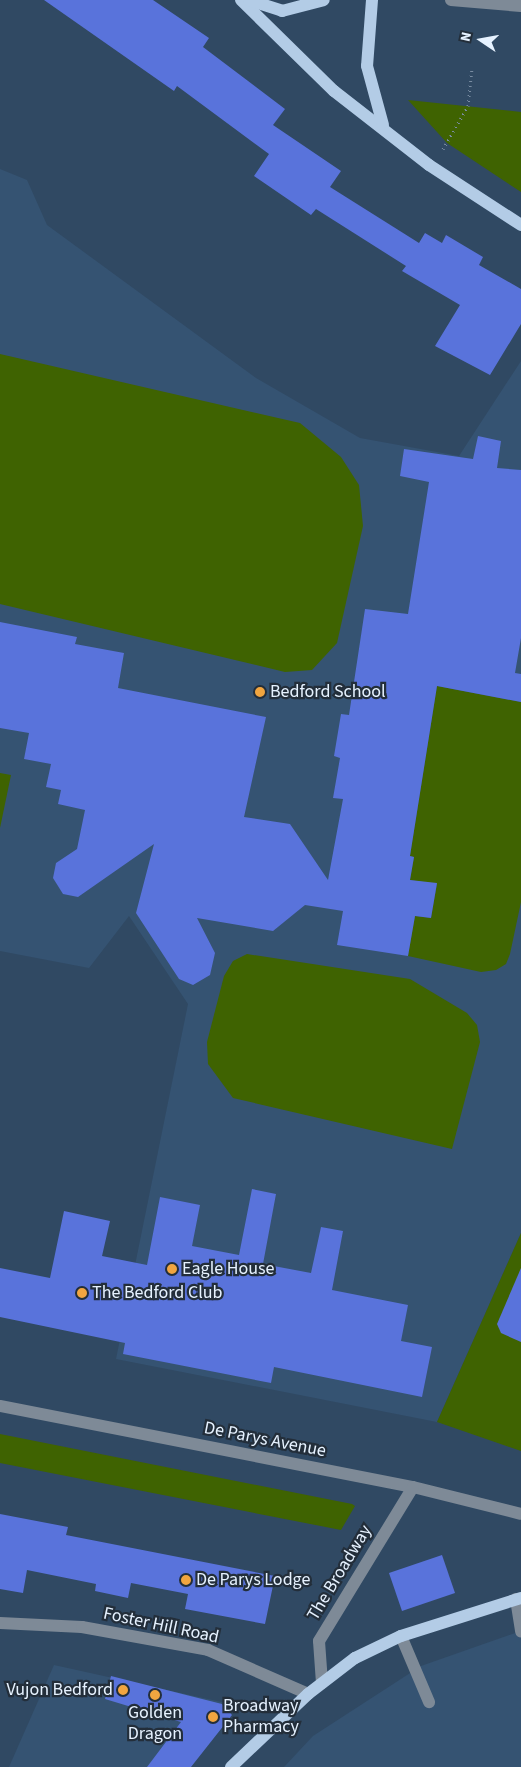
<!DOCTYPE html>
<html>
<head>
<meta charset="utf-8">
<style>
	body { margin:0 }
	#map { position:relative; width:521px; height:1767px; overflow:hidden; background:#304963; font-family:"Source Sans 3",sans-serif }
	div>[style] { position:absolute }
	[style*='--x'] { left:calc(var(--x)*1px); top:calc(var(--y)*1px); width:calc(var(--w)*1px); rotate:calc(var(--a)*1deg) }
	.built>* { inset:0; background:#355372 }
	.green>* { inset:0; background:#3f6301 }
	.building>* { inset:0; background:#5973db }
	.path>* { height:3px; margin-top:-1.5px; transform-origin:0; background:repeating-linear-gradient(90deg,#798ca1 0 1px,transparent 0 5px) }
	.minor>* { height:12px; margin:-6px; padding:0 6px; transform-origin:6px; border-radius:6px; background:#7e8a97 }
	.major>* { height:12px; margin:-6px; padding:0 6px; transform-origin:6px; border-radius:6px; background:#b3cce6 }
	.dots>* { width:14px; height:14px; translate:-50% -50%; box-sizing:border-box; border:2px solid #232e3a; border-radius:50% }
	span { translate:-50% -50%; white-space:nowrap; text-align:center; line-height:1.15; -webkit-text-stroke:4.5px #232e3a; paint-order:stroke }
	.poi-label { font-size:18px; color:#e6f2ff }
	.left { translate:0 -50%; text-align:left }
	.right { translate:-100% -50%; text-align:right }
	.street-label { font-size:18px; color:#e6f2ff }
	.north { position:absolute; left:456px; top:15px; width:50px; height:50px; -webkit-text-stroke:4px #232e3a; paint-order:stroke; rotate:282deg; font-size:14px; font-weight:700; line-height:20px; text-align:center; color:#e6f2ff }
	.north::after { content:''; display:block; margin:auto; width:18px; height:22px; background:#e6f2ff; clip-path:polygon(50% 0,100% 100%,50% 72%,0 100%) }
</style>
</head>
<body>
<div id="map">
	<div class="built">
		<i style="clip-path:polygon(0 169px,27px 180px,47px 225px,256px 378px,360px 438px,459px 456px,521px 361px,521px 1233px,437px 1422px,116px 1359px,188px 1004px,129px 916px,89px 968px,0 951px)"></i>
		<i style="clip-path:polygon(521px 1631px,521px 1767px,284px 1767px,313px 1736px,421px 1666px)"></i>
		<i style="clip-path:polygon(54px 1665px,235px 1705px,189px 1767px,9px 1767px)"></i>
	</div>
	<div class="green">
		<i style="clip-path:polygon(408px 100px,521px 112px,521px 192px,447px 143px)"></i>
		<i style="clip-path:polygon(0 354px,300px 423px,341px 457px,359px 485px,363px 526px,337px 643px,312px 670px,285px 672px,0 604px)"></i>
		<i style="clip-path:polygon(437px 686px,521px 702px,521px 902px,510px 954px,506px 964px,496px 970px,481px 972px,408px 956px,415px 916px,431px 918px,437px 884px,410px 880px,414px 857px,410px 856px)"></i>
		<i style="clip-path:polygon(0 773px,11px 775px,0 828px)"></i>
		<i style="clip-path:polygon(247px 954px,410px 979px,467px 1013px,477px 1025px,480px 1042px,452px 1149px,233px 1098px,208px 1064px,207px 1042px,224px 976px,233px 961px)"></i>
		<i style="clip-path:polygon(521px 1233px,521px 1451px,437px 1422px)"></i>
		<i style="clip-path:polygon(0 1434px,352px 1504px,355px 1506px,341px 1530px,0 1463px)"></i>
	</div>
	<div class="building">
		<i style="clip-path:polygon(44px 0,153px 0,209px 38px,203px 47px,285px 109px,273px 125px,341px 171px,330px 187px,419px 243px,425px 233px,442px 243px,446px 235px,483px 257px,479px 265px,521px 289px,521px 324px,490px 375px,435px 346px,460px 305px,402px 271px,406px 266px,316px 209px,311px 215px,254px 176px,269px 154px,177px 86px,174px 91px)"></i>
		<i style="clip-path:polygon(478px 436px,501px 441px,497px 468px,521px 470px,521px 638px,515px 673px,521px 674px,521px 702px,437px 686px,410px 856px,414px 857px,410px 880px,437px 883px,431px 918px,415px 916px,408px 956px,337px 945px,343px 911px,305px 905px,273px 931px,197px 918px,215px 953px,210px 975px,193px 985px,179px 979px,136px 913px,154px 844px,78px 897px,63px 894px,53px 878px,56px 863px,77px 849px,85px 810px,58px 804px,61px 790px,46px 787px,51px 764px,24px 759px,29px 733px,0 728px,0 622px,77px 637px,75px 644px,124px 653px,118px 688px,266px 717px,244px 817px,290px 824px,328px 880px,343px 799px,333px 798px,340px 758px,334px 756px,341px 714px,349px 715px,365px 609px,408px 614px,429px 482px,400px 476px,404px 449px,473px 459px)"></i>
		<i style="clip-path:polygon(252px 1189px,276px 1194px,263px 1264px,311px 1273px,321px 1227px,343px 1231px,332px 1290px,408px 1305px,401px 1341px,432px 1347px,422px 1397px,274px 1367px,271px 1383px,123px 1354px,125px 1343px,0 1317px,0 1268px,50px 1278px,64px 1211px,110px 1221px,102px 1256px,147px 1265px,160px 1197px,200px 1205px,192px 1246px,239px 1255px)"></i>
		<i style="clip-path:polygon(521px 1268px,521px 1342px,501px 1333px,497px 1324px)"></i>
		<i style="clip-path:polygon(0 1514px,68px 1527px,66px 1535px,275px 1576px,265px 1624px,185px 1609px,188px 1594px,131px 1583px,128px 1598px,95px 1591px,96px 1584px,27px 1570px,23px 1593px,0 1589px)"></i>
		<i style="clip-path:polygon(442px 1555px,455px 1593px,402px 1611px,389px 1573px)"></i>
		<i style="clip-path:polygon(111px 1676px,222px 1704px,232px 1715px,191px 1767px,147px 1767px,181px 1722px,105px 1699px)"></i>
	</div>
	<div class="path">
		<i style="--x:443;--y:149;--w:50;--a:-59.8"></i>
		<i style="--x:468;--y:106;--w:36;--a:-84"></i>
	</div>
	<div class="minor">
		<i style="--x:451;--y:0;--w:70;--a:4.9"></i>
		<i style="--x:0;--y:1406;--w:421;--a:11.1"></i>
		<i style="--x:413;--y:1487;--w:111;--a:14"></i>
		<i style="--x:516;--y:1599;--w:33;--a:81"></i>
		<i style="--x:0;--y:1623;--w:82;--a:2.8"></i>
		<i style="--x:82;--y:1627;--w:128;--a:10.3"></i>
		<i style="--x:208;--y:1650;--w:109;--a:23.7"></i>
		<i style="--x:401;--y:1636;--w:72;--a:67"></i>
		<i style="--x:322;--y:1683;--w:42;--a:-94.1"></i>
		<i style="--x:319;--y:1641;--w:180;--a:-58.6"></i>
	</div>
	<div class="major">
		<i style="--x:241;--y:0;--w:130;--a:44.4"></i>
		<i style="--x:334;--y:91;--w:120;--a:37.9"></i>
		<i style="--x:429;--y:165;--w:110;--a:33.1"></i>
		<i style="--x:249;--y:0;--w:35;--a:18"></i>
		<i style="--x:282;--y:11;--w:43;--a:-14.7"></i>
		<i style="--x:372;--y:0;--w:66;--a:94.3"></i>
		<i style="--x:367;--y:66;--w:61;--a:74.8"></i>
		<i style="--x:231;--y:1767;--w:106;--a:-43.5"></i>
		<i style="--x:308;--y:1694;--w:59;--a:-37.5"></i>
		<i style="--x:355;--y:1658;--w:51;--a:-25.6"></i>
		<i style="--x:401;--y:1636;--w:126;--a:-17.6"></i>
	</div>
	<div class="dots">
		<i style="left:260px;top:692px;background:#f1a540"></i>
		<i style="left:172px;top:1269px;background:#f1a540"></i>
		<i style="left:82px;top:1293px;background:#f1a540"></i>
		<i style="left:186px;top:1580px;background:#f1a540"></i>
		<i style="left:123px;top:1690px;background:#f1a540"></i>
		<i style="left:155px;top:1695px;background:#f1a540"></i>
		<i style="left:213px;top:1717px;background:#f1a540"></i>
	</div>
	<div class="poi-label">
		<span class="left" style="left:270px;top:692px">Bedford School</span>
		<span class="left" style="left:182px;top:1269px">Eagle House</span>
		<span class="left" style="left:92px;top:1293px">The Bedford Club</span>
		<span class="left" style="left:196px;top:1580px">De Parys Lodge</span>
		<span class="right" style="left:113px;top:1690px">Vujon Bedford</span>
		<span class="left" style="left:223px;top:1717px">Broadway<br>Pharmacy</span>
		<span style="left:155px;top:1724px">Golden<br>Dragon</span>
	</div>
	<div class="street-label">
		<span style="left:265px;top:1440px;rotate:11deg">De Parys Avenue</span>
		<span style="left:340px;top:1573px;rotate:-59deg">The Broadway</span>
		<span style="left:161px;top:1626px;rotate:12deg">Foster Hill Road</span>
	</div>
	<div class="north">N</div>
</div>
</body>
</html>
